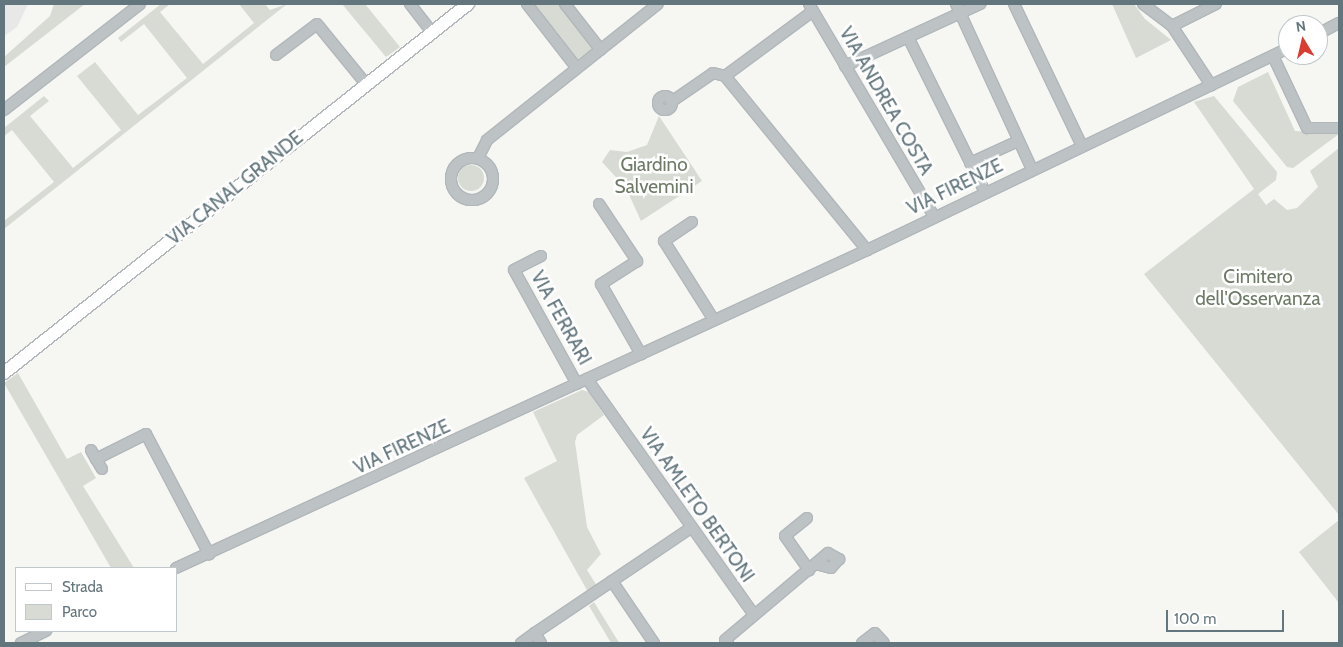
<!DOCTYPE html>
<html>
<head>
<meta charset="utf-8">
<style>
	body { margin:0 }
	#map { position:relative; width:1343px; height:647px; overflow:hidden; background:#f6f6f3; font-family:Cabin,sans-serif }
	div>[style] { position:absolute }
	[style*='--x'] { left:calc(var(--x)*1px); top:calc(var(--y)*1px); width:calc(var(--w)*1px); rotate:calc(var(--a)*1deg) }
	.built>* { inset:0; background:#e7e8e7 }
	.green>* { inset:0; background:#d7dbd3 }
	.round { border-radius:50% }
	.roads { filter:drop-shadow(1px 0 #b1b7ba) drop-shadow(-1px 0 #b1b7ba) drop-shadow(0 1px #b1b7ba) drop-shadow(0 -1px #b1b7ba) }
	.minor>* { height:10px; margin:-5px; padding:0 5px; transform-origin:5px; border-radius:5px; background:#bdc3c5 }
	.minor>.ring { margin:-5px; padding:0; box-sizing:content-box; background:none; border:10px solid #bdc3c5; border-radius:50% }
	.major>* { height:12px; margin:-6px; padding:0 6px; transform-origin:6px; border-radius:6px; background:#fff }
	span { translate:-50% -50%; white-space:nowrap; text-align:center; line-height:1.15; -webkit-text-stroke:5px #fff; paint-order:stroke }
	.street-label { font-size:19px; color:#63767d }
	.park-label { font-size:19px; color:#6d7a66 }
	.frame { position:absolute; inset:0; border:5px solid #63767d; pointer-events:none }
	.legend { position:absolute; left:15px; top:567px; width:162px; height:65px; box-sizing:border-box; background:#fff; border:1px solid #c1c8cb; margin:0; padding:6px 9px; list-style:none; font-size:15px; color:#63767d }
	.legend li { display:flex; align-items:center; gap:10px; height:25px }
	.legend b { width:25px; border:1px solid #c1c8cb }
	.north { position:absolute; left:1278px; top:15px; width:50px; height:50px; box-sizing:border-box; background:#fff; border:1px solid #c1c8cb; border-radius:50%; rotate:351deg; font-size:14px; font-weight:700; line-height:20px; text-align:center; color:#63767d }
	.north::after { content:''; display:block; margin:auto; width:18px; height:22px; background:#d93d31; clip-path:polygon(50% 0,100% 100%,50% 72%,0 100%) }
	.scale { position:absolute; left:1166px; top:610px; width:118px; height:22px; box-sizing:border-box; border:2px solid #63767d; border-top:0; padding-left:6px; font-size:15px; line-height:18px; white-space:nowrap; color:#63767d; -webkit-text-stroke:4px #fff; paint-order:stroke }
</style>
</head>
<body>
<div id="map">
	<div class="built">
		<i style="clip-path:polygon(4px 4px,28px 4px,17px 27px,4px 36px)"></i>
	</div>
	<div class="green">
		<i style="clip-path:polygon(54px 4px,85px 4px,4px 67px,4px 57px,50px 16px)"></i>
		<i style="clip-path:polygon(161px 4px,170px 4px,160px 12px,203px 64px,254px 23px,239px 4px,265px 4px,270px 10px,287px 4px,4px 229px,4px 221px,54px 182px,12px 130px,4px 136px,4px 128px,44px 96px,49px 101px,30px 116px,73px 168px,121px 130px,77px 76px,95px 62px,138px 115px,187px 78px,144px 24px,121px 42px,118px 38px)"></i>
		<i style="clip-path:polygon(342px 4px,365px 4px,400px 47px,386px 57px)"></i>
		<i style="clip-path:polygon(535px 4px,558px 4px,593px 48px,578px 59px)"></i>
		<i style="clip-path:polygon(1112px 4px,1134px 4px,1145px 19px,1171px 40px,1136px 58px)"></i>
		<i style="clip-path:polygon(1268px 72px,1295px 131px,1339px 134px,1293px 168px,1287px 167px,1233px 101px,1238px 87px)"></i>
		<i style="clip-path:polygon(1214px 96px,1277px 172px,1276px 180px,1258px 194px,1266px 205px,1274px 199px,1287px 210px,1297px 208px,1318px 187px,1310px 171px,1339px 148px,1339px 515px,1144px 274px,1254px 189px,1194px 102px)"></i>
		<i style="clip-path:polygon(659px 116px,702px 181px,641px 221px,626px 188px,602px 162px,610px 150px,627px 152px,647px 145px)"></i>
		<i class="round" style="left:458px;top:165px;width:26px;height:26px"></i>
		<i style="clip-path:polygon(18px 373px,67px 459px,81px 452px,96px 478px,83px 486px,134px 568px,111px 568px,4px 383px)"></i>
		<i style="clip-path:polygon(582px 390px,589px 392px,604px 415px,577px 435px,575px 442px,587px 527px,601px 554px,587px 570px,597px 586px,588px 592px,524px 478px,557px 461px,533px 412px)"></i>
		<i style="clip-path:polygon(1339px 520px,1339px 603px,1299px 552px)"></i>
		<i style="clip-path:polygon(594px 602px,618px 641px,620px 643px,611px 643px,589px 606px)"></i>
	</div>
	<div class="roads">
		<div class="minor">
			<i style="--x:410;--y:4;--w:36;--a:52"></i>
			<i style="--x:527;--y:4;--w:80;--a:52.1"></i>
			<i style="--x:565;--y:4;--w:58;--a:52"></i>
			<i style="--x:809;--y:4;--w:246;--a:59.5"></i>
			<i style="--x:956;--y:4;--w:182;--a:65.3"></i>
			<i style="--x:1014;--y:4;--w:157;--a:64.4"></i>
			<i style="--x:1143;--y:4;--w:36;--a:37"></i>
			<i style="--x:1172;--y:26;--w:71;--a:56.5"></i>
			<i style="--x:813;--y:11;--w:109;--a:143.5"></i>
			<i style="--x:725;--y:76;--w:225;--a:50.8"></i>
			<i style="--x:1172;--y:26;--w:49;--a:-26.6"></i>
			<i style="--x:1318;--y:34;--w:24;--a:-28"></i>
			<i style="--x:908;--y:37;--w:173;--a:63.6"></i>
			<i style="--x:276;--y:55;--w:51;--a:-37.1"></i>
			<i style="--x:317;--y:24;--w:77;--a:50.8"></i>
			<i style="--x:1273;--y:56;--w:80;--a:64.7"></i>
			<i style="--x:1307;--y:128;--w:32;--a:0"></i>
			<i style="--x:845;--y:66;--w:149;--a:-24.7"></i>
			<i class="ring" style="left:658px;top:96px;width:4px;height:4px"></i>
			<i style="--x:671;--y:102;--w:51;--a:-34.6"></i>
			<i style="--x:713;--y:73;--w:12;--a:14"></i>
			<i style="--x:4;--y:110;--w:172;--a:-37.9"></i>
			<i class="ring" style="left:451px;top:158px;width:32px;height:32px"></i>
			<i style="--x:478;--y:158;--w:20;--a:-63"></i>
			<i style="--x:487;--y:140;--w:218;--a:-38.5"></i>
			<i style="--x:970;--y:163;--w:53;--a:-24.6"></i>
			<i style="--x:599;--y:204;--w:69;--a:56.3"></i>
			<i style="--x:637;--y:261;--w:43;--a:147.4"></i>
			<i style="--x:601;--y:284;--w:81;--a:60.3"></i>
			<i style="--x:692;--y:222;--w:34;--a:146"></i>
			<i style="--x:664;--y:241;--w:93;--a:57.7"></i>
			<i style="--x:541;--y:256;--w:30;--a:153"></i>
			<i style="--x:514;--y:270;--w:130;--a:61.1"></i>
			<i style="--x:587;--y:379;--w:289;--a:54.7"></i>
			<i style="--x:91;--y:450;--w:10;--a:61"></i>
			<i style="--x:102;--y:469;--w:12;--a:-121"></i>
			<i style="--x:96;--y:459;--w:56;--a:-26.6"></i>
			<i style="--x:146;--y:434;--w:136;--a:62.3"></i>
			<i style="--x:807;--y:518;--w:28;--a:141"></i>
			<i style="--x:785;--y:536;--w:42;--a:54.8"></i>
			<i style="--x:176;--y:568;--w:761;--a:-24.71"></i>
			<i style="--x:867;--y:250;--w:467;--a:-25.6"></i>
			<i style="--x:612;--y:581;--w:75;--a:55.9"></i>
			<i style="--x:21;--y:643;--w:28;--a:-26"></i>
			<i style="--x:521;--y:643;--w:17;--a:-36"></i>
			<i style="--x:541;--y:643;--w:12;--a:-121"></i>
			<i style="--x:535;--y:633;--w:189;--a:-34"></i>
			<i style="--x:728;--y:643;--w:4;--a:-135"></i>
			<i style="--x:725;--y:640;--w:135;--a:-40.2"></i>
			<i style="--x:828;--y:553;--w:13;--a:29"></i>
			<i style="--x:839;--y:559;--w:12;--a:132"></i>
			<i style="--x:831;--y:568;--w:16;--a:-165"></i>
			<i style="--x:862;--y:643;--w:16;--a:-38"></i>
			<i style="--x:875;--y:633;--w:13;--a:48"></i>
		</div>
		<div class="major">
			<i style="--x:4;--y:373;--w:593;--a:-38.49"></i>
		</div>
	</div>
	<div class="street-label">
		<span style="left:886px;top:101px;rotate:60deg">VIA ANDREA COSTA</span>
		<span style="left:955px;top:187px;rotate:-26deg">VIA FIRENZE</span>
		<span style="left:235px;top:188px;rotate:-39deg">VIA CANAL GRANDE</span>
		<span style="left:561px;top:318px;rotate:61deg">VIA FERRARI</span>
		<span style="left:402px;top:447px;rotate:-25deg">VIA FIRENZE</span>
		<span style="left:697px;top:505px;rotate:55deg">VIA AMLETO BERTONI</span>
	</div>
	<div class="park-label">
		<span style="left:654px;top:176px">Giardino<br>Salvemini</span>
		<span style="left:1258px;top:288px">Cimitero<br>dell'Osservanza</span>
	</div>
	<div class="frame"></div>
	<ul class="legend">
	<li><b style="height:6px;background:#fff"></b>Strada</li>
	<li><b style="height:14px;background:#d7dbd3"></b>Parco</li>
	</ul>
	<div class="north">N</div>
	<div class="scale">100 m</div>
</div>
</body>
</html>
